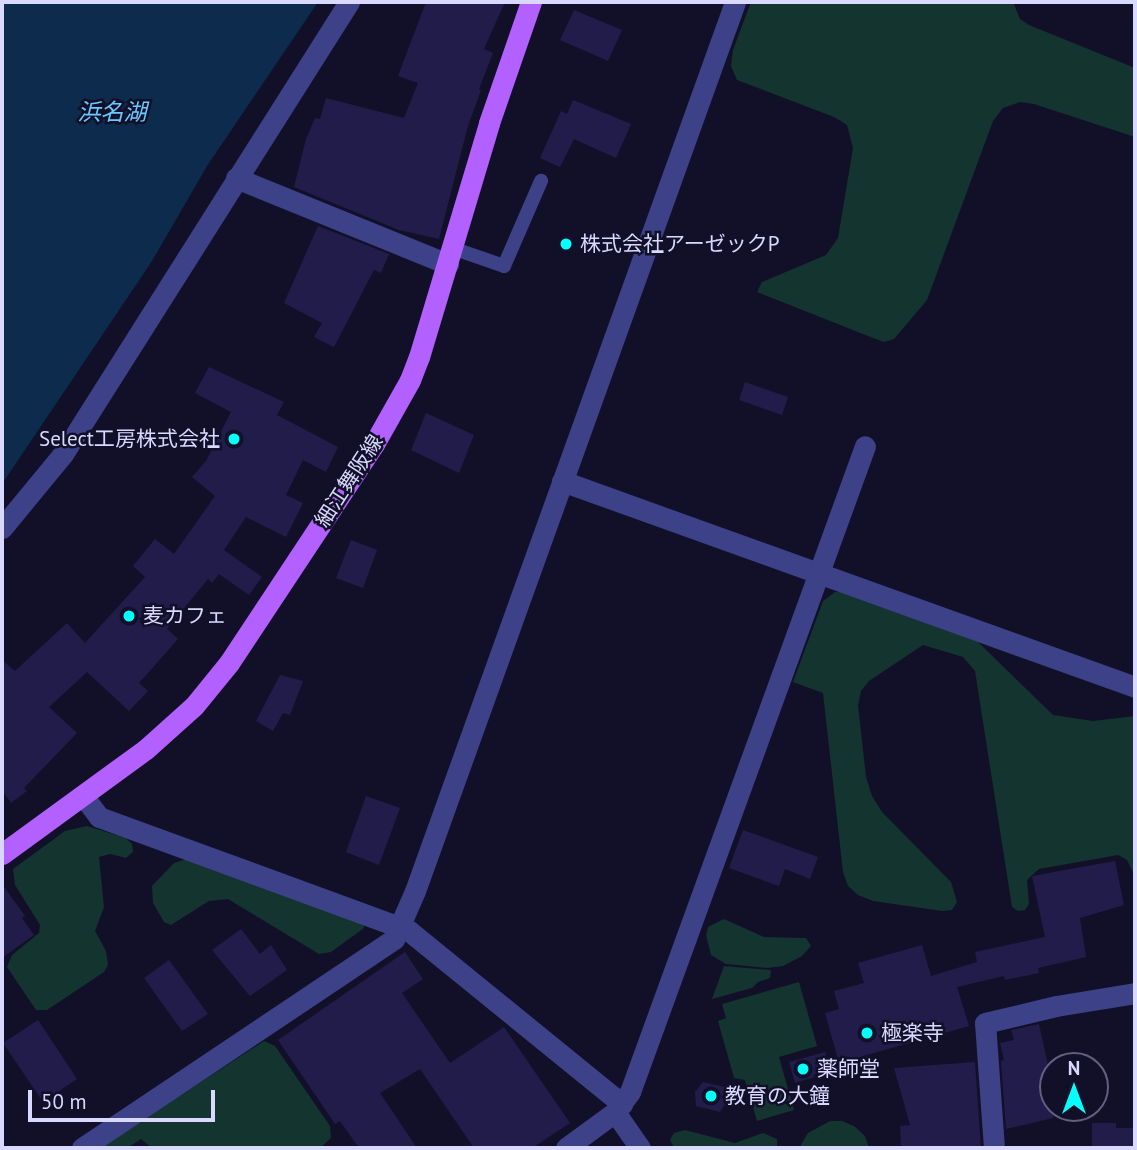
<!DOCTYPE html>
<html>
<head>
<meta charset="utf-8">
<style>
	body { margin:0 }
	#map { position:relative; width:1137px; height:1150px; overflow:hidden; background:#121029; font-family:"PT Sans","Noto Sans JP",sans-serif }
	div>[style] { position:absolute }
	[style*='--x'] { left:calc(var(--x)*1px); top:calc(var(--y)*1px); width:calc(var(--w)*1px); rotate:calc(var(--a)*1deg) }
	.green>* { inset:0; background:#13342f }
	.water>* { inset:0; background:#0d2b4c }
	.building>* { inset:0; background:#211c4a }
	.lane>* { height:14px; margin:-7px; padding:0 7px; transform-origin:7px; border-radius:7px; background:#3c4188 }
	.street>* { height:21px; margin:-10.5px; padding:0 10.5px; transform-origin:10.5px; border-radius:10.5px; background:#3c4188 }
	.primary>* { height:21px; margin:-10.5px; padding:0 10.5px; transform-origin:10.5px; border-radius:10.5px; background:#b260ff }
	.dots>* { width:19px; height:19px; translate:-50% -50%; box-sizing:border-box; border:4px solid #121029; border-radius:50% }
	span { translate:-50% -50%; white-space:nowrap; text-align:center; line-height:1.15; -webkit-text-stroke:5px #121029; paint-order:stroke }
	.poi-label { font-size:21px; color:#d9d9ff }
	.left { translate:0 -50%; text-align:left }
	.right { translate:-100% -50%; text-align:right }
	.street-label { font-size:21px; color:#d9d9ff }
	.water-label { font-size:23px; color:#67c9ff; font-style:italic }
	.frame { position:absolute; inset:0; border:4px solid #d9d9ff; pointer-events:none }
	.north { position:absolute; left:1039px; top:1052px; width:70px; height:70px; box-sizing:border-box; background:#121029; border:2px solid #62607f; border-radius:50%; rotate:0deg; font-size:19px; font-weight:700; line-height:28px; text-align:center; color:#d9d9ff }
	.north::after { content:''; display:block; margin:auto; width:24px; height:32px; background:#05fffd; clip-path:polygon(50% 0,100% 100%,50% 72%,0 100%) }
	.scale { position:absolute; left:28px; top:1090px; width:187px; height:32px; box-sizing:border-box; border:4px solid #d9d9ff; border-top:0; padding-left:9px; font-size:21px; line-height:24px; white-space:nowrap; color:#d9d9ff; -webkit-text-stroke:5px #121029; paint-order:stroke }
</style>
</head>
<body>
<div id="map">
	<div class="green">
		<i style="clip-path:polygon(751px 2px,1013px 2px,1020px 19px,1029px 25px,1135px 68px,1135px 137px,1034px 104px,1020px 102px,1003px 108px,993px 121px,927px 300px,894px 339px,884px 342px,873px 338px,757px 292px,762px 282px,826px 255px,838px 238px,853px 148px,847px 125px,834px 117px,737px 80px,731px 66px,733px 50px)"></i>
		<i style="clip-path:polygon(835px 592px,844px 592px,978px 642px,1053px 715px,1093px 721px,1135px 716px,1135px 877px,1127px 860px,1118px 855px,1039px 869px,1027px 880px,1029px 904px,1025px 910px,1018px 911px,1012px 907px,975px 671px,963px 657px,923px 645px,869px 681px,861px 691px,858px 705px,866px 777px,872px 796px,882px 812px,951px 882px,957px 902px,952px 910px,942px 911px,873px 901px,858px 895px,848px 886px,843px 872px,823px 693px,793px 682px,823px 601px)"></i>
		<i style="clip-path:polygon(87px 826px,126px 838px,132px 844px,133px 852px,126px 858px,110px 854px,99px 857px,104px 907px,95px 931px,106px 951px,108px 965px,104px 972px,47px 1010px,36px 1010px,7px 967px,12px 955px,39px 933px,40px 925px,15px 885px,13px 869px,65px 831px)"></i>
		<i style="clip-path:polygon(190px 858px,363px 921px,364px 928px,331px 952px,319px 954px,228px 899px,209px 901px,171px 925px,164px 922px,153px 903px,152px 886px,174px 863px)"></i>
		<i style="clip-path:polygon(724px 919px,764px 937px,806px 938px,811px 946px,802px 956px,783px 966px,767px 968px,726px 964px,711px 955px,706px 935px,708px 927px)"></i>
		<i style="clip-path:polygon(724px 966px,771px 970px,770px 978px,758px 982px,752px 988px,712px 999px)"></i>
		<i style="clip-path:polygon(799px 982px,817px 1046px,779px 1057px,794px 1110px,757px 1121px,745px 1080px,734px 1078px,718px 1021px,726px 1018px,722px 1004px)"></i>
		<i style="clip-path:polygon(264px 1041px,275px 1046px,330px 1126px,331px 1138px,320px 1148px,152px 1148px,141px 1139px,127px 1148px,99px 1148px)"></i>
		<i style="clip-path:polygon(830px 1121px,842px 1121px,854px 1126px,865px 1136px,869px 1148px,799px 1148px,808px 1133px)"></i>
		<i style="clip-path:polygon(685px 1130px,735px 1143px,763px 1133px,777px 1139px,777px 1145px,776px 1148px,673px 1146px,670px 1140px,674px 1133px)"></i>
	</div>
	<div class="water">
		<i style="clip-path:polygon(2px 2px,318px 2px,207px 166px,152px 261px,2px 484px)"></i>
	</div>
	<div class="building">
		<i style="clip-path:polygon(426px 2px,505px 2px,484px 49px,493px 53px,479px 89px,481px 90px,468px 126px,439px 239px,399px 230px,294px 187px,306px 139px,315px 118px,320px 119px,326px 98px,404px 118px,418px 83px,398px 76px)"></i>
		<i style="clip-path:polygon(574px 10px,622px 30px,608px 61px,560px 40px)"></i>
		<i style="clip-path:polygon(573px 100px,631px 124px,616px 158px,574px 139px,560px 167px,540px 158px,561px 111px,567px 114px)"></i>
		<i style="clip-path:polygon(318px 226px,389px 254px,381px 273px,374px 270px,334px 347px,314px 337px,322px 323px,284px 303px)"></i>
		<i style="clip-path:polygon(209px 367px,284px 402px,277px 415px,338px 447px,326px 472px,303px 460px,286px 495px,303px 503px,286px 537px,246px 517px,224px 550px,262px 577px,249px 595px,219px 574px,212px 583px,208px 579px,167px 629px,178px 639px,139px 683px,148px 691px,129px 711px,87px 672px,49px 707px,77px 733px,24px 788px,27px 791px,11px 803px,2px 790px,2px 660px,15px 671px,67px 623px,85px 643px,145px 577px,133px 566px,155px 539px,174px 554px,215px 496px,192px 477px,206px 461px,231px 412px,195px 393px)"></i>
		<i style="clip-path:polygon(745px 382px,788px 397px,782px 415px,739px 400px)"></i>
		<i style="clip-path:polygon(426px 413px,474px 435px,459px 473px,411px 450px)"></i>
		<i style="clip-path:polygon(351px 540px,377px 550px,363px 588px,336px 578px)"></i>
		<i style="clip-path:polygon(280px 675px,303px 681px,290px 715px,283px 713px,273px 731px,256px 721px)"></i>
		<i style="clip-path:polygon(366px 796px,400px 808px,379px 865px,346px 852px)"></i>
		<i style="clip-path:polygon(743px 830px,818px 857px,810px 879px,785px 869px,779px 886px,729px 868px)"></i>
		<i style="clip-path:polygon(1115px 861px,1124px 905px,1080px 918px,1086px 957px,1038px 968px,1039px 973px,1005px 980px,1004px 976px,957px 987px,969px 1026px,839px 1063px,825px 1013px,839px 1009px,834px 991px,864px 983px,858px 963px,922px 945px,931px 976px,977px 962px,975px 952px,1045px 937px,1032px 876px)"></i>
		<i style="clip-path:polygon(2px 884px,25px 916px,22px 918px,34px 935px,2px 958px)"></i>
		<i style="clip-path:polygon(241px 929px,260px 954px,271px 945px,287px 970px,250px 996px,212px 950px)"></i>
		<i style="clip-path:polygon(405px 952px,423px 979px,402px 993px,450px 1063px,504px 1027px,570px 1123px,532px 1148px,474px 1148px,420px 1069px,380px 1093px,417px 1148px,359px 1148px,340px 1121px,335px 1124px,278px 1040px)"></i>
		<i style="clip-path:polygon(169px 960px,208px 1014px,182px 1031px,144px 978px)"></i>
		<i style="clip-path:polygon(38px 1020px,77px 1079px,43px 1102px,3px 1043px)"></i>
		<i style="clip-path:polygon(1039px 1024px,1053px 1088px,1053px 1118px,1006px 1129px,1001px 1061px,1004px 1060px,1000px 1043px,1014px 1040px,1011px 1030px)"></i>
		<i style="clip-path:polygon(825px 1052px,831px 1072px,795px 1083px,789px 1062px)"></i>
		<i style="clip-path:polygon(975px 1062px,981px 1148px,901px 1148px,900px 1126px,910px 1125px,894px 1068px)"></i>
		<i style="clip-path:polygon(703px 1082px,725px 1087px,727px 1101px,720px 1112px,696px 1106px,695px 1092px)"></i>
		<i style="clip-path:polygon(1092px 1123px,1116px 1123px,1116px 1128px,1135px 1128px,1135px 1148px,1092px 1148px)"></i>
	</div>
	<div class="lane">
		<i style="--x:452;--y:248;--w:55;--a:19.1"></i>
		<i style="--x:504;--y:266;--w:93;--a:-66.5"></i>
	</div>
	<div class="street">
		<i style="--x:236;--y:178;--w:229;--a:22.1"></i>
		<i style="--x:562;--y:481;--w:609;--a:19.77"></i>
		<i style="--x:2;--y:528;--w:96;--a:-50.5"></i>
		<i style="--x:63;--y:454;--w:535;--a:-57.68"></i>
		<i style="--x:84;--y:797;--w:25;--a:53"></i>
		<i style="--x:99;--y:817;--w:329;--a:20.1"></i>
		<i style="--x:408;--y:930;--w:276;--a:39.1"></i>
		<i style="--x:615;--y:1112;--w:44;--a:55.2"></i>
		<i style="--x:82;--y:1148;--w:376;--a:-33.8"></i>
		<i style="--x:394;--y:939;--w:52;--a:-66.4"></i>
		<i style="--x:415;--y:891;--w:945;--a:-70.2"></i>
		<i style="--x:566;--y:1148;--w:61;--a:-36.3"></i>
		<i style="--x:615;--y:1112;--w:25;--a:-53"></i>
		<i style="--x:630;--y:1092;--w:687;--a:-70.01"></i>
		<i style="--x:994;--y:1148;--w:125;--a:-94.1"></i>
		<i style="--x:985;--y:1023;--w:73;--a:-13.5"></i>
		<i style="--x:1056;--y:1006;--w:80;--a:-9.3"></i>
	</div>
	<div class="primary">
		<i style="--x:2;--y:854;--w:178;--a:-36.1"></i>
		<i style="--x:146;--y:749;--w:64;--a:-41.9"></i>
		<i style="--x:194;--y:706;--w:55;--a:-50.9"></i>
		<i style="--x:229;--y:663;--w:263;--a:-56.5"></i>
		<i style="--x:374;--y:444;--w:73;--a:-60.6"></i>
		<i style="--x:410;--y:380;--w:25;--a:-69"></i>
		<i style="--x:419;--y:357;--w:244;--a:-73.3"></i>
		<i style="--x:489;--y:123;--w:128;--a:-70.9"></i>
	</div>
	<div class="dots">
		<i style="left:566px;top:244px;background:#05fffd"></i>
		<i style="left:234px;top:439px;background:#05fffd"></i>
		<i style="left:129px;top:616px;background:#05fffd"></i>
		<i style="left:867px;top:1033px;background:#05fffd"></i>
		<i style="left:803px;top:1069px;background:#05fffd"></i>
		<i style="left:711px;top:1096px;background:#05fffd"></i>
	</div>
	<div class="poi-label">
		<span class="left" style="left:580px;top:244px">株式会社アーゼックP</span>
		<span class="right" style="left:220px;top:439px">Select工房株式会社</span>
		<span class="left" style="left:143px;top:616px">麦カフェ</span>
		<span class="left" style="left:881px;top:1033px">極楽寺</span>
		<span class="left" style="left:817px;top:1069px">薬師堂</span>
		<span class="left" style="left:725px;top:1096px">教育の大鐘</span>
	</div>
	<div class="street-label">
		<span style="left:349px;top:481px;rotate:-57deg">細江舞阪線</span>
	</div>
	<div class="water-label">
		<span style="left:112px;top:112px">浜名湖</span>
	</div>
	<div class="frame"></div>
	<div class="north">N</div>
	<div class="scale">50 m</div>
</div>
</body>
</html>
